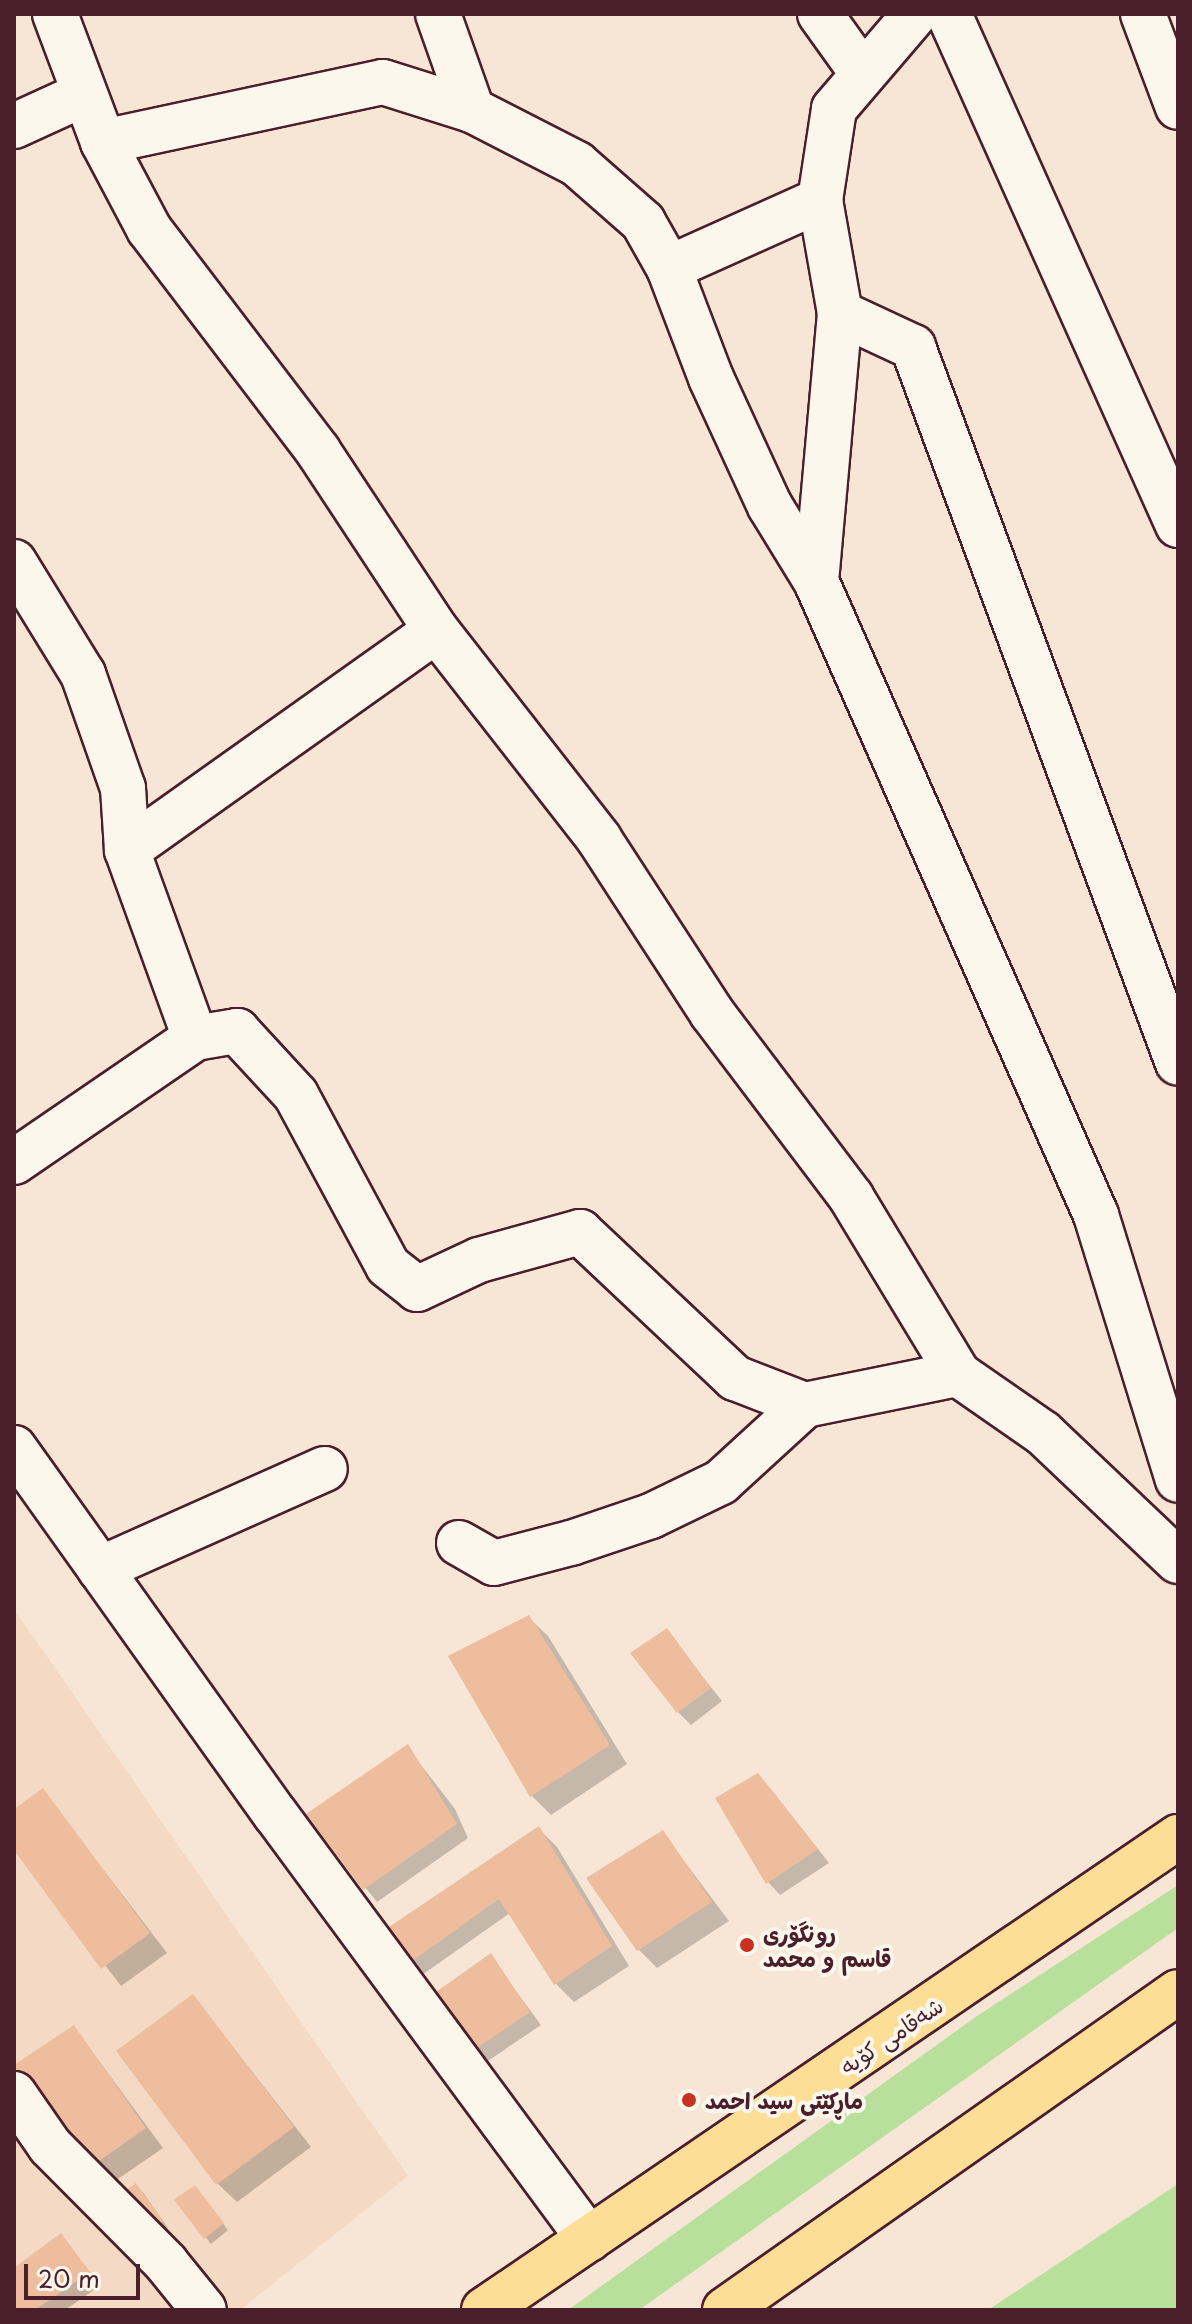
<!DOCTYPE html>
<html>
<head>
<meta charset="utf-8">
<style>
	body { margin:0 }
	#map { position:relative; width:1192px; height:2324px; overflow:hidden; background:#f7e6d5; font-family:"Playpen Sans","Playpen Sans Arabic",sans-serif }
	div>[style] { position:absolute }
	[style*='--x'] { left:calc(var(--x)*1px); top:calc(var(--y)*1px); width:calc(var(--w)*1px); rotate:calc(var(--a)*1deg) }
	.built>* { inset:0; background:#f4dac4 }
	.green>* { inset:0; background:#b8e09c }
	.shadow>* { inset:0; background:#0003 }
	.building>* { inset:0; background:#eebd9e }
	.roads { filter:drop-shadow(2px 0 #4a1f2b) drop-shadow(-2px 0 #4a1f2b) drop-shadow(0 2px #4a1f2b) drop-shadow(0 -2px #4a1f2b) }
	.minor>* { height:44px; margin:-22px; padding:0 22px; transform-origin:22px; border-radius:22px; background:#fbf7ec }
	.highway>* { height:44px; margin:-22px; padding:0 22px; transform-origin:22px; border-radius:22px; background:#fdde96 }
	.dots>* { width:22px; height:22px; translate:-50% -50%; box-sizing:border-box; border:4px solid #fbf7ec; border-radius:50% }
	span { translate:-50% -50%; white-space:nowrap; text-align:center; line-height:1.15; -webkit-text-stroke:8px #fbf7ec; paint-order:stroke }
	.poi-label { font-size:22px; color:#4a1f2b; font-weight:700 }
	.left { translate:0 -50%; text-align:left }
	.street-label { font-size:22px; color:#4a1f2b }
	.frame { position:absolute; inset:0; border:16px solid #4a1f2b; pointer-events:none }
	.scale { position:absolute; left:24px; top:2264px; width:116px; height:36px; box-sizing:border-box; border:4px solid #4a1f2b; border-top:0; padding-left:10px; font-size:24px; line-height:28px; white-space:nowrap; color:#4a1f2b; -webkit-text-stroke:6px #fbf7ec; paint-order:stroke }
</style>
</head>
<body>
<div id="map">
	<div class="built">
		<i style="clip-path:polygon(14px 1609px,408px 2176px,240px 2310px,14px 2310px)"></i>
	</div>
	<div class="green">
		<i style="clip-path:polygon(1178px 1885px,1178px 1928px,639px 2310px,568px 2310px,977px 2016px)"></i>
		<i style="clip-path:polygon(1178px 2184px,1178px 2310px,988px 2310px)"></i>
	</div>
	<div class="shadow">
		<i style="clip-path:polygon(529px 1618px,548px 1636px,627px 1764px,551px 1815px,532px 1796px,450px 1657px)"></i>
		<i style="clip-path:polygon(666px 1631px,722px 1701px,691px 1725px,678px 1712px)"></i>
		<i style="clip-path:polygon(407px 1747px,455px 1809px,468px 1838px,377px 1902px,308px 1815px)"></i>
		<i style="clip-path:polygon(770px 1788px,829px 1863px,780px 1895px,768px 1882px)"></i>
		<i style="clip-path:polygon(43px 1791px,167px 1953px,121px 1986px,14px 1846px,14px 1812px)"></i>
		<i style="clip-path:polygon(538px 1828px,557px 1847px,629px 1966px,574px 2002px,555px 1983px,510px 1913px,422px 1975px,410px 1963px)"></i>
		<i style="clip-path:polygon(663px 1833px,729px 1921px,657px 1968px,638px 1949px)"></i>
		<i style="clip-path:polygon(490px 1956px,541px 2025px,482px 2065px,469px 2053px)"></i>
		<i style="clip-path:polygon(193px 1996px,311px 2147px,237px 2202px,218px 2184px)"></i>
		<i style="clip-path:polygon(74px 2027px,163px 2148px,102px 2190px,14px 2071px)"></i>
		<i style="clip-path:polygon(142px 2191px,168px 2228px,149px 2242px)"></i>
		<i style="clip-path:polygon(200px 2194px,228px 2230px,211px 2244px,177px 2201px)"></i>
		<i style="clip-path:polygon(60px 2236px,101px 2285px,65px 2310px,14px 2310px,14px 2270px)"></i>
	</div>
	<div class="building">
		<i style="clip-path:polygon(529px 1615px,610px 1745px,530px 1797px,448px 1656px)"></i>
		<i style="clip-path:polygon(667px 1628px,711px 1688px,677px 1713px,630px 1653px)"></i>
		<i style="clip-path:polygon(408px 1744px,457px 1824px,363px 1890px,306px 1814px)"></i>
		<i style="clip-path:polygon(758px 1773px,818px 1849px,766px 1884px,715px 1798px)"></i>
		<i style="clip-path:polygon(43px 1788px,150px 1933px,101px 1969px,14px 1850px,14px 1809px)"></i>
		<i style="clip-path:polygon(539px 1826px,612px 1946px,554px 1985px,499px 1899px,408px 1964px,383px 1931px)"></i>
		<i style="clip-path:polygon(663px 1830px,712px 1902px,637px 1951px,586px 1878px)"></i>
		<i style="clip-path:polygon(491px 1953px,530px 2012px,468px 2054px,426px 1999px)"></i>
		<i style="clip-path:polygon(193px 1994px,294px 2127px,216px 2185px,116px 2051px)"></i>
		<i style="clip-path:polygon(74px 2025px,146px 2128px,82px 2173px,14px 2075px,14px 2065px)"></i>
		<i style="clip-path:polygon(136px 2183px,163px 2221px,142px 2237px,114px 2197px)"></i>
		<i style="clip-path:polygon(195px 2185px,224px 2223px,204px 2239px,174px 2200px)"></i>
		<i style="clip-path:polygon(61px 2233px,90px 2272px,35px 2310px,14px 2310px,14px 2268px)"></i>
	</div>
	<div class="roads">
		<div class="minor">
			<i style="--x:55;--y:14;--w:137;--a:69.4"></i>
			<i style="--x:103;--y:142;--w:98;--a:62.1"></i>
			<i style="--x:149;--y:229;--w:279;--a:52.7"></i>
			<i style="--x:318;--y:451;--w:214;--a:56.6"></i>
			<i style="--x:436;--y:630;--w:265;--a:52"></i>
			<i style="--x:599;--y:839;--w:207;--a:57"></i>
			<i style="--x:712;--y:1013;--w:231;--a:52.9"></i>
			<i style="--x:851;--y:1197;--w:207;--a:58.8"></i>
			<i style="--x:958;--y:1374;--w:103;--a:34.8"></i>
			<i style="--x:1043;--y:1433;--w:186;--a:43.5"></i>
			<i style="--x:438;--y:14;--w:102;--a:70.5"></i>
			<i style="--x:820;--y:14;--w:74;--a:54.4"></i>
			<i style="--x:915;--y:14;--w:125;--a:130.5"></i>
			<i style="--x:834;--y:109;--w:92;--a:98.7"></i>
			<i style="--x:820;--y:200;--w:115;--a:80"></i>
			<i style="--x:840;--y:313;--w:269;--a:95.1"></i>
			<i style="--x:816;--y:581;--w:693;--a:66.17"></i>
			<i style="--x:1096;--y:1215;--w:277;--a:72.8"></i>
			<i style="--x:949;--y:14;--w:560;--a:65.86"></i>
			<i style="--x:1143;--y:14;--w:99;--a:69.4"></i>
			<i style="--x:14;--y:126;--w:77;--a:-24.6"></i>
			<i style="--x:103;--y:142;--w:286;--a:-12.1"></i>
			<i style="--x:383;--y:82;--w:93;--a:17.5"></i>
			<i style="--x:472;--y:110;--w:118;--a:27.2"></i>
			<i style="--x:577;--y:164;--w:88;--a:41.3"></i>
			<i style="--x:643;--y:222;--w:53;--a:60.5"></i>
			<i style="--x:669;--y:268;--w:118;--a:69.1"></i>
			<i style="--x:711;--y:378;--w:141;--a:65.3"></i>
			<i style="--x:770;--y:506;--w:88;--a:58.5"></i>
			<i style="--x:669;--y:268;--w:166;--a:-24.2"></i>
			<i style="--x:840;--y:313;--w:81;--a:25"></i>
			<i style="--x:913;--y:347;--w:763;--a:69.69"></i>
			<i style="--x:14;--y:562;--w:132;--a:58.4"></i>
			<i style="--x:83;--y:674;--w:121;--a:70.7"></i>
			<i style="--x:123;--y:788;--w:62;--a:86.3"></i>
			<i style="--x:127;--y:850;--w:200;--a:70.1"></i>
			<i style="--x:195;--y:1038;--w:43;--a:-9.5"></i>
			<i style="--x:237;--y:1031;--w:87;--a:47.3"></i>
			<i style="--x:296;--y:1095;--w:194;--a:61.7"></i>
			<i style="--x:388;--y:1266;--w:37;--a:38"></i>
			<i style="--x:417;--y:1289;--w:68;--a:-25.1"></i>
			<i style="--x:479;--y:1260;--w:105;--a:-15.5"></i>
			<i style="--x:580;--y:1232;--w:213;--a:43.3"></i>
			<i style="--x:735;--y:1378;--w:75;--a:21.1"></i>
			<i style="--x:127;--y:850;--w:379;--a:-35.4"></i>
			<i style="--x:14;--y:1162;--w:219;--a:-34.4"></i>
			<i style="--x:14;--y:1448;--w:451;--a:54.5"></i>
			<i style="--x:276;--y:1815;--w:527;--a:53.56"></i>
			<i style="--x:459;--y:1543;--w:40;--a:29.7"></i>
			<i style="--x:494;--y:1563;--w:80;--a:-14.6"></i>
			<i style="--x:571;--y:1543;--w:84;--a:-18.6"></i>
			<i style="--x:651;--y:1516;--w:78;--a:-25.9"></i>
			<i style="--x:721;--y:1482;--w:114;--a:-42.5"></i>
			<i style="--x:805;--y:1405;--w:156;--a:-11.5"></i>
			<i style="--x:100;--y:1569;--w:246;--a:-24"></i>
			<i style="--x:14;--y:2094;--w:63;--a:55.3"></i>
			<i style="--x:50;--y:2146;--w:165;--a:45.2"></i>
			<i style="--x:166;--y:2263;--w:60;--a:51"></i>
		</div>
		<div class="highway">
			<i style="--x:484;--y:2310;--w:840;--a:-34.28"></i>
			<i style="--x:725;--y:2310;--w:553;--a:-35.07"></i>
		</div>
	</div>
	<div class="dots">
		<i style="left:747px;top:1945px;background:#c8321e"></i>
		<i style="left:689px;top:2100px;background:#c8321e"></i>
	</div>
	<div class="poi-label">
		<span class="left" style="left:763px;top:1945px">رونگۆری<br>قاسم و محمد</span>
		<span class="left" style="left:705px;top:2100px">ماڕکێتی سید احمد</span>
	</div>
	<div class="street-label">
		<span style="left:891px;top:2035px;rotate:-34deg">شەقامی کۆیە</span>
	</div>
	<div class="frame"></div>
	<div class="scale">20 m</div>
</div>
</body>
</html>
